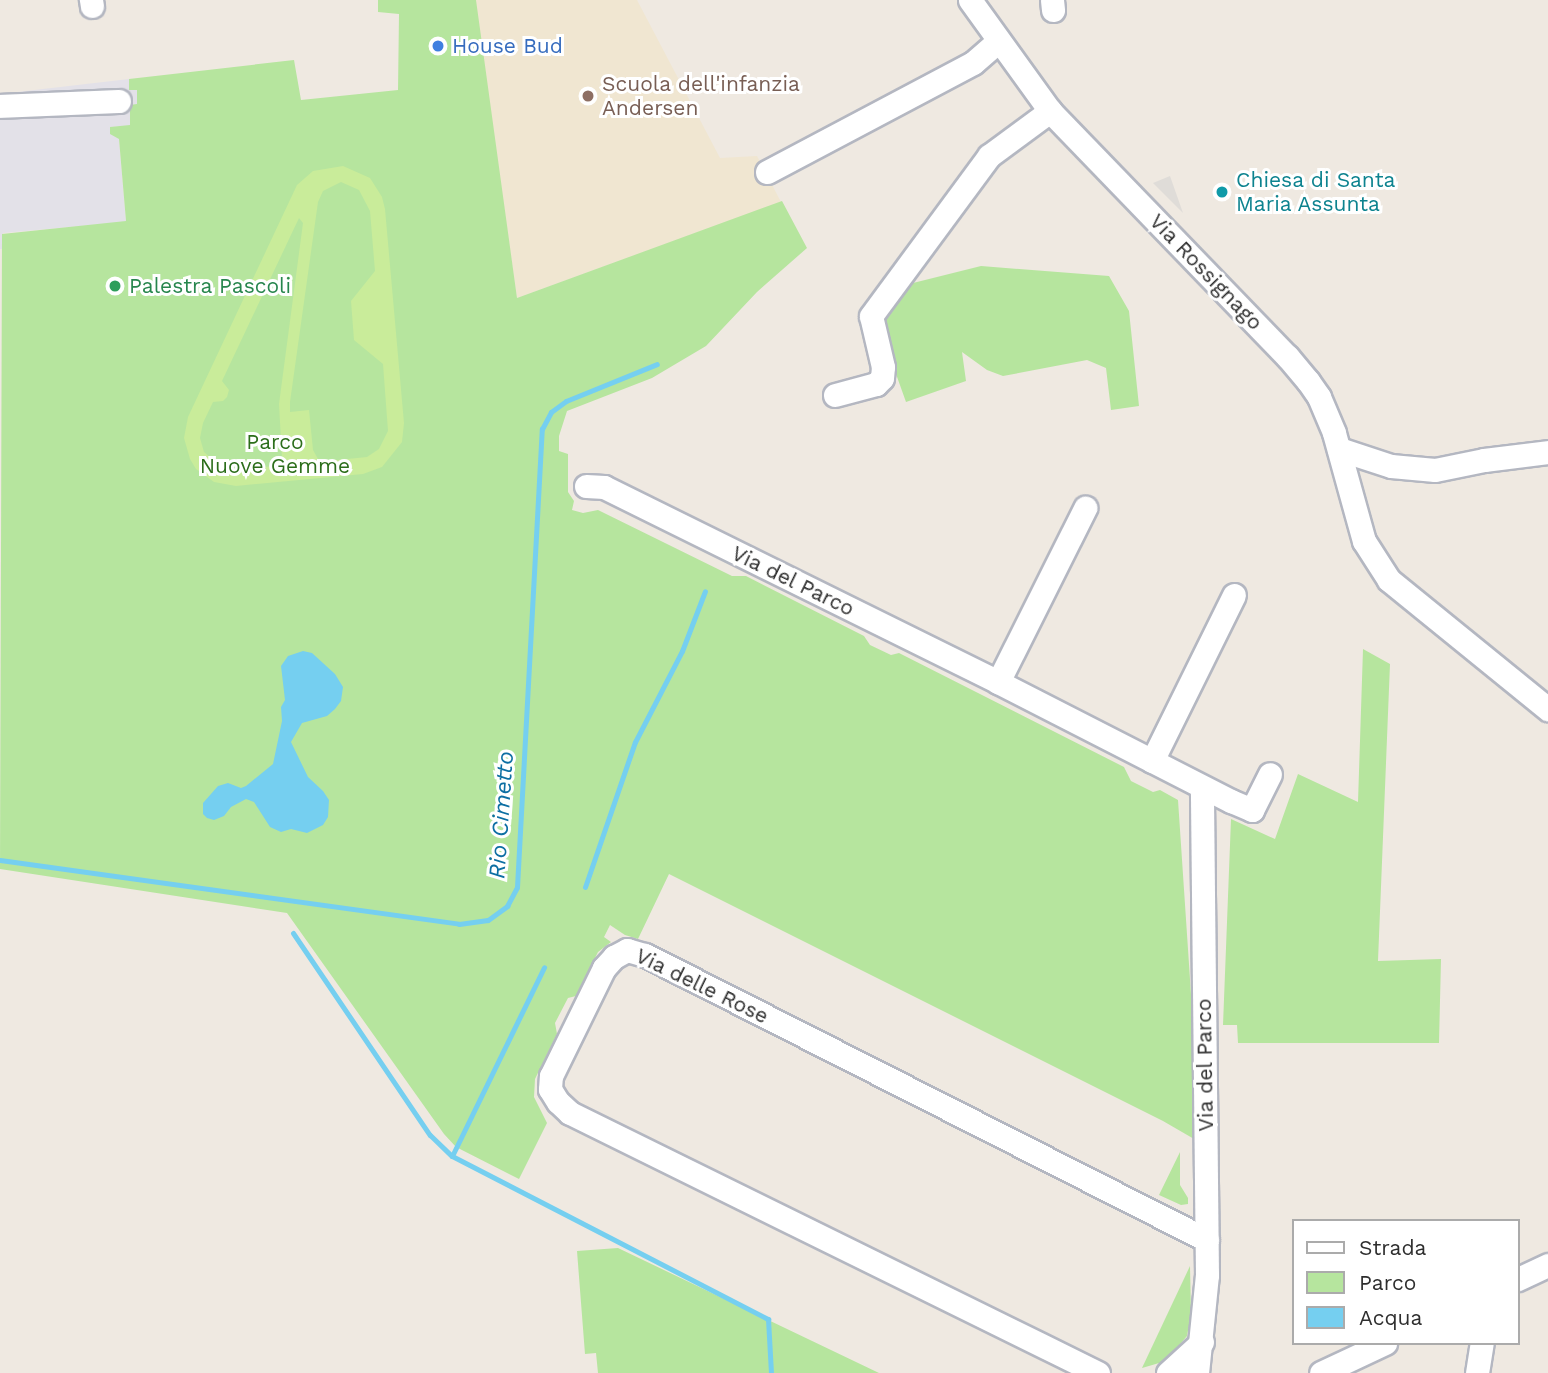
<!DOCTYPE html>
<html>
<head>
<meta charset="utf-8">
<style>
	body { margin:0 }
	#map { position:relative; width:1548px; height:1373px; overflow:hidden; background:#efe9e1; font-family:"Work Sans",sans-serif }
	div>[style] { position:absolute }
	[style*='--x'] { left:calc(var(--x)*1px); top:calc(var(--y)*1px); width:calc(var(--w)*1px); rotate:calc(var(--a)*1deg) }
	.industrial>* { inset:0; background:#e3e1e8 }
	.education>* { inset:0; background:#f0e6d1 }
	.green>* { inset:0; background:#b6e59e }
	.pitch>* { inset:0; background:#c9ec9a }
	.plaza>* { inset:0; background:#dfdcd8 }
	.water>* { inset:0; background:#75cff0 }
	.stream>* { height:5px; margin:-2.5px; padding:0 2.5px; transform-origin:2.5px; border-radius:2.5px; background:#75cff0 }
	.roads { filter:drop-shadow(2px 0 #b4b7c1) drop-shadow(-2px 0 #b4b7c1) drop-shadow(0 2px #b4b7c1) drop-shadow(0 -2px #b4b7c1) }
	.minor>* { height:23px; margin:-11.5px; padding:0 11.5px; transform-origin:11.5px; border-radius:11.5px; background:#fff }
	.dots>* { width:19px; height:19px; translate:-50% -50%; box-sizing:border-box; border:4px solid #fff; border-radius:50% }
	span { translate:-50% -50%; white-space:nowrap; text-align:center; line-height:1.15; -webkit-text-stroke:6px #fff; paint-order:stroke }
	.shop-label { font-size:21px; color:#366cbe }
	.left { translate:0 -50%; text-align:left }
	.education-label { font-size:21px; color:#785e54 }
	.culture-label { font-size:21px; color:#0d838f }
	.street-label { font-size:21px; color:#2e2e2e }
	.leisure-label { font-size:21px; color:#27864d }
	.park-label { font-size:21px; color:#2c6e1b }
	.water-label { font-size:23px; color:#0d6fa3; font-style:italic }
	.legend { position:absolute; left:1292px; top:1219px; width:228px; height:126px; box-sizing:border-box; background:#fff; border:2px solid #ababab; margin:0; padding:9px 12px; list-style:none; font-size:21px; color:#2e2e2e }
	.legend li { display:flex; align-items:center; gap:14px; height:35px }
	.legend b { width:35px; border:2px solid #ababab }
</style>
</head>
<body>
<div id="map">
	<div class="industrial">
		<i style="clip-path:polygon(129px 79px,129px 90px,137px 90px,137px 105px,130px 105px,130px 126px,110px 127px,119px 139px,126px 222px,3px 233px,4px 249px,0 249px,0 94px)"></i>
	</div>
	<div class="education">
		<i style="clip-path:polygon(474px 0,637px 0,720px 158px,757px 156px,781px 202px,517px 298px)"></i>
	</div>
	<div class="green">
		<i style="clip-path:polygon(378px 0,476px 0,517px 298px,782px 201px,807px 248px,757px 292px,706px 346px,652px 378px,567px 411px,559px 436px,559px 451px,568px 454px,568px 492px,574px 501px,572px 510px,583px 513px,598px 510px,732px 576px,746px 576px,864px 636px,870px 645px,891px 655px,899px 653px,1124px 767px,1131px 781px,1153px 792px,1160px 790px,1178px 800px,1201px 1143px,1163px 1121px,669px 874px,638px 939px,625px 935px,610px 925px,604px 937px,611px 942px,598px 952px,576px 996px,568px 998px,555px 1023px,557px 1034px,535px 1079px,534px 1097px,547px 1123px,519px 1179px,456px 1147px,444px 1134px,287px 913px,0 869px,2px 234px,126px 221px,119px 139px,110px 134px,110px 127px,130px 125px,130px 105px,137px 104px,137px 90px,129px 90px,129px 79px,294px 60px,301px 100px,398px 90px,399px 14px,378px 12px)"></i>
		<i style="clip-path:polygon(981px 266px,1109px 276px,1129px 311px,1139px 406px,1111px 410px,1106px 368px,1087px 360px,1003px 376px,987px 370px,962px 352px,966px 381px,906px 402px,876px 318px,905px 285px)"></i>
		<i style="clip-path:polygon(1363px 649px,1390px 664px,1378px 961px,1441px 959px,1439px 1043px,1238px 1043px,1237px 1025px,1223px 1025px,1231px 819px,1275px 839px,1298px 774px,1358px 802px)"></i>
		<i style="clip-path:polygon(1180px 1152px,1180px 1185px,1188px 1198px,1188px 1204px,1181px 1205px,1159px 1195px)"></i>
		<i style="clip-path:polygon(618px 1248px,879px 1373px,598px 1373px,596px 1353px,585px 1354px,577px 1251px)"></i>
		<i style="clip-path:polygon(1190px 1266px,1191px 1315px,1187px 1336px,1166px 1361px,1142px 1368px)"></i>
	</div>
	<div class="pitch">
		<i style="clip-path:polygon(evenodd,343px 166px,370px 178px,382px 197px,385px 209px,404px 423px,402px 442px,382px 467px,363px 474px,236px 486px,214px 482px,196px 469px,190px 459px,184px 438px,188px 417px,297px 185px,313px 171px,343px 166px,341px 182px,359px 190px,370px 211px,375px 271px,351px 301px,354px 340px,383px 364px,388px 431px,379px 449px,367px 457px,327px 461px,318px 459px,313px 450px,309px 410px,290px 412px,290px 402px,318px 202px,323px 191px,341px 182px,343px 166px,299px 218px,303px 223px,279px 404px,282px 458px,274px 466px,236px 470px,221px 467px,204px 452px,200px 438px,203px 423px,213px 402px,223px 401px,227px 397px,229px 390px,222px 381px,299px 218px)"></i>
	</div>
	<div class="plaza">
		<i style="clip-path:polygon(1170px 176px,1183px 213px,1153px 183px)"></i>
	</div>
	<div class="water">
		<i style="clip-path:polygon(303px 651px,312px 653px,335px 674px,343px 687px,341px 701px,335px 709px,327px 716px,302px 723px,291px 742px,308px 777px,323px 791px,329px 800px,328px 817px,323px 825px,307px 833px,291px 829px,281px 832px,270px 827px,254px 802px,246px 799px,231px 807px,224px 816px,214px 820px,207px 818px,203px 814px,203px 803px,218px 786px,228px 783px,241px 788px,246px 786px,273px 764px,282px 721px,281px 707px,285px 700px,281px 666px,288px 656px)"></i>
	</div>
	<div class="stream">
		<i style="--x:0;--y:860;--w:463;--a:7.9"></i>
		<i style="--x:459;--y:924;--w:29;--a:-8"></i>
		<i style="--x:488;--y:920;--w:24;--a:-36"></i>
		<i style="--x:507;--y:906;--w:21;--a:-62"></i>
		<i style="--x:517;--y:887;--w:459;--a:-86.9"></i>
		<i style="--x:542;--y:429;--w:19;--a:-62"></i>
		<i style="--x:551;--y:412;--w:19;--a:-36"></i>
		<i style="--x:566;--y:401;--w:98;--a:-22.1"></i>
		<i style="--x:585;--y:887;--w:153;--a:-71"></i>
		<i style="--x:635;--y:742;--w:102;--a:-62.7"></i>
		<i style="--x:682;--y:651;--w:64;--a:-69"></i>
		<i style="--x:293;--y:933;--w:244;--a:55.9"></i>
		<i style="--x:430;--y:1135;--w:30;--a:44"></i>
		<i style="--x:452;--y:1156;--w:356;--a:27.3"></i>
		<i style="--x:768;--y:1319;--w:54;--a:86.8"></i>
		<i style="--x:452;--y:1156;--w:210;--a:-64"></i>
	</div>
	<div class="roads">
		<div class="minor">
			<i style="--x:91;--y:0;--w:6;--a:81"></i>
			<i style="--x:970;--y:0;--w:137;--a:54.2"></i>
			<i style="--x:1050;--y:111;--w:341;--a:46"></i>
			<i style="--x:1287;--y:356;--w:33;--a:50"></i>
			<i style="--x:1308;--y:381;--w:19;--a:55"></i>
			<i style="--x:1319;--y:397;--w:39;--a:67"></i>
			<i style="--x:1334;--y:433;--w:112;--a:74.5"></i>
			<i style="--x:1364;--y:541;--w:46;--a:57.3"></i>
			<i style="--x:1389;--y:580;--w:205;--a:39.1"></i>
			<i style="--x:1052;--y:0;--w:10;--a:84"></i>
			<i style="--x:0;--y:106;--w:119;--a:-2.4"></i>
			<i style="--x:767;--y:172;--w:233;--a:-27.9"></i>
			<i style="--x:973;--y:63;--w:32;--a:-41"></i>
			<i style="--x:835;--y:395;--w:42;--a:-15"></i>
			<i style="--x:876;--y:384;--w:8;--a:-45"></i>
			<i style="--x:882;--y:378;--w:11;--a:-85"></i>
			<i style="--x:883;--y:367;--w:52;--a:-103.2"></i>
			<i style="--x:871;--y:316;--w:199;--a:-53.6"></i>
			<i style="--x:989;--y:156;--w:76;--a:-36.4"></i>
			<i style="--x:1339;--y:449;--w:55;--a:18.1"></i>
			<i style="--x:1391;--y:466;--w:44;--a:5.2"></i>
			<i style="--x:1435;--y:470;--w:50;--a:-11.5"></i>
			<i style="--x:1484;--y:460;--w:64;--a:-7.1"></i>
			<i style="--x:586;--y:486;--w:18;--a:3"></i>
			<i style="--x:604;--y:487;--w:440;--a:26.3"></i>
			<i style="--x:998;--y:682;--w:262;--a:27.1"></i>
			<i style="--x:1231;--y:801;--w:23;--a:23"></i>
			<i style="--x:1252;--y:810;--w:40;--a:-63.4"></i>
			<i style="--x:998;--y:682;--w:195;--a:-63.4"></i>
			<i style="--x:1152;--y:761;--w:185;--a:-63.7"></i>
			<i style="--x:1518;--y:1279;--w:33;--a:-25"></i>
			<i style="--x:1098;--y:1373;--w:589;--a:-153.78"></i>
			<i style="--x:570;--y:1113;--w:16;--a:-137"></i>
			<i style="--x:558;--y:1102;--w:15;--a:-122"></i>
			<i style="--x:550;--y:1089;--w:13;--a:-86"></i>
			<i style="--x:551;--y:1076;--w:120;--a:-63.9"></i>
			<i style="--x:604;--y:968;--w:15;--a:-48"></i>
			<i style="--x:614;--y:957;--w:15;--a:-28"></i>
			<i style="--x:627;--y:950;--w:19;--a:16"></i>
			<i style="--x:645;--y:955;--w:630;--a:26.89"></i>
			<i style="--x:1168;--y:1373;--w:46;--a:-42.4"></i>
			<i style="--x:1197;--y:1373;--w:99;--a:-84.2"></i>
			<i style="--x:1207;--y:1275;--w:487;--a:-90.6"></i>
			<i style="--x:1321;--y:1373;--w:71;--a:-25.1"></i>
			<i style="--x:1477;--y:1373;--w:30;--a:-81"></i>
		</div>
	</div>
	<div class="dots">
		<i style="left:438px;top:46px;background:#3f7fe0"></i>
		<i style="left:588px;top:96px;background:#8d6e63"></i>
		<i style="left:1222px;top:192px;background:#0f9aa8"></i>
		<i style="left:115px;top:286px;background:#2e9e5b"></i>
	</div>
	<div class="shop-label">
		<span class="left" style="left:452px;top:46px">House Bud</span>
	</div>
	<div class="education-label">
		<span class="left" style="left:602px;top:96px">Scuola dell'infanzia<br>Andersen</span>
	</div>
	<div class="culture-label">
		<span class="left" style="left:1236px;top:192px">Chiesa di Santa<br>Maria Assunta</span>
	</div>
	<div class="street-label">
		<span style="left:1206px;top:272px;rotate:46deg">Via Rossignago</span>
		<span style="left:793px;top:581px;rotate:26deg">Via del Parco</span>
		<span style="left:702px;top:986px;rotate:26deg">Via delle Rose</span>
		<span style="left:1205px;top:1065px;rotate:-91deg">Via del Parco</span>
	</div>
	<div class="leisure-label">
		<span class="left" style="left:129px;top:286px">Palestra Pascoli</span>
	</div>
	<div class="park-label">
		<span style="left:275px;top:454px">Parco<br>Nuove Gemme</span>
	</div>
	<div class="water-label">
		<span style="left:502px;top:815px;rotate:-86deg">Rio Cimetto</span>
	</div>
	<ul class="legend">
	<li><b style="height:9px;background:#fff"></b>Strada</li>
	<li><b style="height:19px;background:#b6e59e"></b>Parco</li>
	<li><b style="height:19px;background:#75cff0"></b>Acqua</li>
	</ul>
</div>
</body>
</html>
